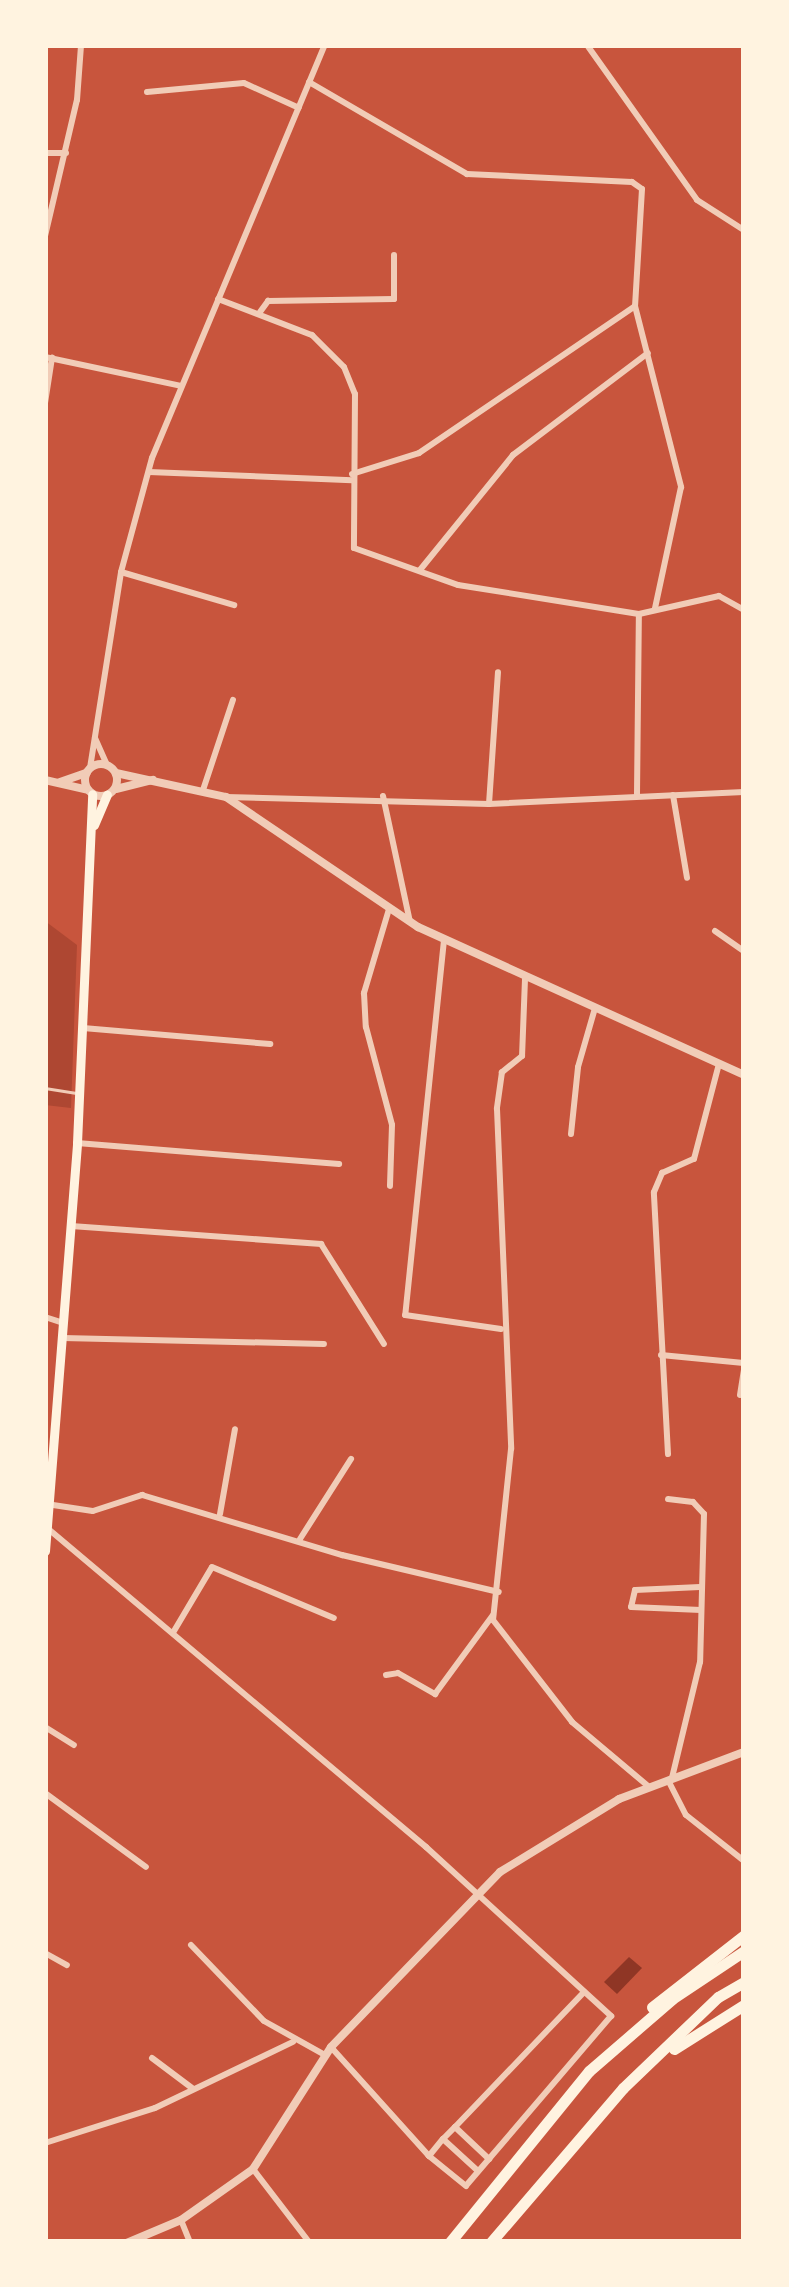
<!DOCTYPE html>
<html>
<head>
<meta charset="utf-8">
<style>
	body { margin:0 }
	#map { position:relative; width:789px; height:2287px; overflow:hidden; background:#c8553d; font-family:Quicksand,sans-serif }
	div>[style] { position:absolute }
	[style*='--x'] { left:calc(var(--x)*1px); top:calc(var(--y)*1px); width:calc(var(--w)*1px); rotate:calc(var(--a)*1deg) }
	.green>* { inset:0; background:#ae4732 }
	.water>* { inset:0; background:#8f3625 }
	.service>* { height:2.5px; margin:-1.25px; padding:0 1.25px; transform-origin:1.25px; border-radius:1.25px; background:#f1ccb7 }
	.minor>* { height:6px; margin:-3px; padding:0 3px; transform-origin:3px; border-radius:3px; background:#f1ccb7 }
	.tertiary>* { height:8px; margin:-4px; padding:0 4px; transform-origin:4px; border-radius:4px; background:#f1ccb7 }
	.tertiary>.ring { margin:-4px; padding:0; box-sizing:content-box; background:none; border:8px solid #f1ccb7; border-radius:50% }
	.secondary>* { height:9px; margin:-4.5px; padding:0 4.5px; transform-origin:4.5px; border-radius:4.5px; background:#fff3e0 }
	.motorway>* { height:11px; margin:-5.5px; padding:0 5.5px; transform-origin:5.5px; border-radius:5.5px; background:#fff3e0 }
	span { translate:-50% -50%; white-space:nowrap; text-align:center; line-height:1.15; -webkit-text-stroke:8px #fff3e0; paint-order:stroke }
	.frame { position:absolute; inset:0; border:48px solid #fff3e0; pointer-events:none }
</style>
</head>
<body>
<div id="map">
	<div class="green">
		<i style="clip-path:polygon(45px 921px,77px 945px,71px 1108px,45px 1105px)"></i>
	</div>
	<div class="water">
		<i style="clip-path:polygon(629px 1957px,642px 1968px,617px 1994px,604px 1982px)"></i>
	</div>
	<div class="service">
		<i style="--x:45;--y:1088;--w:33;--a:9"></i>
	</div>
	<div class="minor">
		<i style="--x:587;--y:45;--w:190;--a:54.6"></i>
		<i style="--x:697;--y:200;--w:56;--a:32.6"></i>
		<i style="--x:309;--y:82;--w:183;--a:30.2"></i>
		<i style="--x:467;--y:174;--w:165;--a:2.8"></i>
		<i style="--x:632;--y:182;--w:12;--a:35"></i>
		<i style="--x:642;--y:189;--w:117;--a:93.4"></i>
		<i style="--x:635;--y:306;--w:187;--a:75.7"></i>
		<i style="--x:681;--y:487;--w:124;--a:102.1"></i>
		<i style="--x:147;--y:92;--w:97;--a:-5.3"></i>
		<i style="--x:244;--y:83;--w:60;--a:24.4"></i>
		<i style="--x:45;--y:153;--w:21;--a:0"></i>
		<i style="--x:45;--y:236;--w:140;--a:-76.8"></i>
		<i style="--x:77;--y:100;--w:55;--a:-85.8"></i>
		<i style="--x:218;--y:299;--w:101;--a:21"></i>
		<i style="--x:312;--y:335;--w:45;--a:45"></i>
		<i style="--x:344;--y:367;--w:29;--a:68"></i>
		<i style="--x:355;--y:394;--w:154;--a:90.4"></i>
		<i style="--x:354;--y:548;--w:110;--a:19.6"></i>
		<i style="--x:458;--y:585;--w:183;--a:9.1"></i>
		<i style="--x:260;--y:312;--w:14;--a:-54"></i>
		<i style="--x:268;--y:301;--w:126;--a:-0.9"></i>
		<i style="--x:394;--y:299;--w:44;--a:-90"></i>
		<i style="--x:45;--y:357;--w:139;--a:12"></i>
		<i style="--x:45;--y:403;--w:46;--a:-81.2"></i>
		<i style="--x:149;--y:472;--w:203;--a:2.3"></i>
		<i style="--x:352;--y:474;--w:70;--a:-17.4"></i>
		<i style="--x:419;--y:453;--w:261;--a:-34.2"></i>
		<i style="--x:420;--y:570;--w:148;--a:-51"></i>
		<i style="--x:513;--y:455;--w:169;--a:-37.1"></i>
		<i style="--x:121;--y:572;--w:118;--a:16.3"></i>
		<i style="--x:95;--y:738;--w:30;--a:66"></i>
		<i style="--x:90;--y:768;--w:198;--a:-81"></i>
		<i style="--x:121;--y:572;--w:118;--a:-74.8"></i>
		<i style="--x:152;--y:458;--w:448;--a:-67.3"></i>
		<i style="--x:203;--y:790;--w:95;--a:-71.6"></i>
		<i style="--x:637;--y:794;--w:180;--a:-89.4"></i>
		<i style="--x:639;--y:614;--w:82;--a:-12.7"></i>
		<i style="--x:719;--y:596;--w:29;--a:29"></i>
		<i style="--x:673;--y:795;--w:84;--a:80.4"></i>
		<i style="--x:383;--y:796;--w:129;--a:77.9"></i>
		<i style="--x:226;--y:797;--w:263;--a:1.5"></i>
		<i style="--x:489;--y:804;--w:255;--a:-2.7"></i>
		<i style="--x:489;--y:804;--w:132;--a:-86.1"></i>
		<i style="--x:389;--y:909;--w:88;--a:106.6"></i>
		<i style="--x:364;--y:993;--w:34;--a:87"></i>
		<i style="--x:366;--y:1027;--w:101;--a:75.1"></i>
		<i style="--x:392;--y:1125;--w:61;--a:91.9"></i>
		<i style="--x:715;--y:931;--w:35;--a:35"></i>
		<i style="--x:444;--y:940;--w:377;--a:95.9"></i>
		<i style="--x:405;--y:1315;--w:97;--a:8.3"></i>
		<i style="--x:525;--y:979;--w:77;--a:92.2"></i>
		<i style="--x:522;--y:1056;--w:26;--a:141"></i>
		<i style="--x:502;--y:1072;--w:37;--a:98"></i>
		<i style="--x:497;--y:1109;--w:340;--a:87.6"></i>
		<i style="--x:511;--y:1449;--w:172;--a:96"></i>
		<i style="--x:493;--y:1620;--w:129;--a:52.2"></i>
		<i style="--x:572;--y:1722;--w:99;--a:40.1"></i>
		<i style="--x:83;--y:1028;--w:188;--a:4.9"></i>
		<i style="--x:571;--y:1134;--w:67;--a:-84"></i>
		<i style="--x:578;--y:1067;--w:61;--a:-73.9"></i>
		<i style="--x:77;--y:1143;--w:263;--a:4.6"></i>
		<i style="--x:71;--y:1226;--w:251;--a:4.1"></i>
		<i style="--x:321;--y:1244;--w:118;--a:57.8"></i>
		<i style="--x:45;--y:1317;--w:19;--a:18"></i>
		<i style="--x:63;--y:1338;--w:261;--a:1.3"></i>
		<i style="--x:661;--y:1355;--w:83;--a:5.5"></i>
		<i style="--x:740;--y:1395;--w:26;--a:-81"></i>
		<i style="--x:668;--y:1454;--w:262;--a:-93.1"></i>
		<i style="--x:654;--y:1192;--w:21;--a:-67"></i>
		<i style="--x:662;--y:1173;--w:35;--a:-24"></i>
		<i style="--x:694;--y:1159;--w:98;--a:-75.3"></i>
		<i style="--x:668;--y:1499;--w:25;--a:7"></i>
		<i style="--x:693;--y:1502;--w:16;--a:47"></i>
		<i style="--x:704;--y:1514;--w:148;--a:91.5"></i>
		<i style="--x:700;--y:1662;--w:119;--a:103.6"></i>
		<i style="--x:53;--y:1505;--w:40;--a:8.5"></i>
		<i style="--x:93;--y:1511;--w:52;--a:-18.1"></i>
		<i style="--x:142;--y:1495;--w:209;--a:16.7"></i>
		<i style="--x:342;--y:1555;--w:161;--a:13.3"></i>
		<i style="--x:220;--y:1514;--w:86;--a:-80"></i>
		<i style="--x:46;--y:1527;--w:497;--a:40.1"></i>
		<i style="--x:426;--y:1847;--w:251;--a:42.4"></i>
		<i style="--x:611;--y:2016;--w:223;--a:130.5"></i>
		<i style="--x:466;--y:2186;--w:48;--a:-141"></i>
		<i style="--x:429;--y:2156;--w:147;--a:-132"></i>
		<i style="--x:300;--y:1539;--w:95;--a:-57.5"></i>
		<i style="--x:700;--y:1587;--w:65;--a:177.4"></i>
		<i style="--x:635;--y:1590;--w:17;--a:103"></i>
		<i style="--x:631;--y:1607;--w:70;--a:2.5"></i>
		<i style="--x:174;--y:1631;--w:74;--a:-59.3"></i>
		<i style="--x:212;--y:1567;--w:132;--a:22.7"></i>
		<i style="--x:386;--y:1675;--w:12;--a:-9"></i>
		<i style="--x:398;--y:1673;--w:43;--a:29.6"></i>
		<i style="--x:435;--y:1694;--w:98;--a:-53.7"></i>
		<i style="--x:45;--y:1727;--w:34;--a:32"></i>
		<i style="--x:668;--y:1780;--w:39;--a:63"></i>
		<i style="--x:686;--y:1815;--w:74;--a:38.4"></i>
		<i style="--x:45;--y:1793;--w:125;--a:36.2"></i>
		<i style="--x:191;--y:1945;--w:105;--a:46.2"></i>
		<i style="--x:264;--y:2021;--w:70;--a:29.1"></i>
		<i style="--x:45;--y:1953;--w:25;--a:29"></i>
		<i style="--x:152;--y:2058;--w:50;--a:36.9"></i>
		<i style="--x:455;--y:2127;--w:187;--a:-46.3"></i>
		<i style="--x:443;--y:2139;--w:17;--a:-45"></i>
		<i style="--x:455;--y:2127;--w:47;--a:43.3"></i>
		<i style="--x:45;--y:2143;--w:115;--a:-17.7"></i>
		<i style="--x:155;--y:2108;--w:153;--a:-25.6"></i>
		<i style="--x:429;--y:2156;--w:22;--a:-51"></i>
		<i style="--x:443;--y:2139;--w:47;--a:42.4"></i>
		<i style="--x:253;--y:2169;--w:92;--a:52.5"></i>
		<i style="--x:181;--y:2220;--w:24;--a:68"></i>
	</div>
	<div class="tertiary">
		<i class="ring" style="left:85px;top:764px;width:24px;height:24px"></i>
		<i style="--x:116;--y:773;--w:113;--a:12.3"></i>
		<i style="--x:226;--y:797;--w:232;--a:34.1"></i>
		<i style="--x:418;--y:927;--w:358;--a:24.4"></i>
		<i style="--x:45;--y:780;--w:44;--a:13.1"></i>
		<i style="--x:60;--y:782;--w:28;--a:-19"></i>
		<i style="--x:116;--y:789;--w:38;--a:-14"></i>
		<i style="--x:129;--y:2242;--w:56;--a:-22.9"></i>
		<i style="--x:181;--y:2220;--w:88;--a:-35.3"></i>
		<i style="--x:253;--y:2169;--w:145;--a:-57.4"></i>
		<i style="--x:331;--y:2047;--w:243;--a:-46"></i>
		<i style="--x:500;--y:1872;--w:140;--a:-31.5"></i>
		<i style="--x:619;--y:1799;--w:134;--a:-20.6"></i>
	</div>
	<div class="secondary">
		<i style="--x:94;--y:825;--w:33;--a:-67"></i>
		<i style="--x:45;--y:1551;--w:409;--a:-85.5"></i>
		<i style="--x:77;--y:1143;--w:349;--a:-87.5"></i>
	</div>
	<div class="motorway">
		<i style="--x:652;--y:2007;--w:117;--a:-38"></i>
		<i style="--x:674;--y:2049;--w:83;--a:-32.2"></i>
		<i style="--x:450;--y:2242;--w:220;--a:-50.9"></i>
		<i style="--x:589;--y:2071;--w:110;--a:-40.9"></i>
		<i style="--x:672;--y:1999;--w:87;--a:-33.7"></i>
		<i style="--x:491;--y:2242;--w:203;--a:-49.4"></i>
		<i style="--x:623;--y:2088;--w:132;--a:-43.8"></i>
		<i style="--x:718;--y:1997;--w:30;--a:-30"></i>
	</div>
	<div class="frame"></div>
</div>
</body>
</html>
